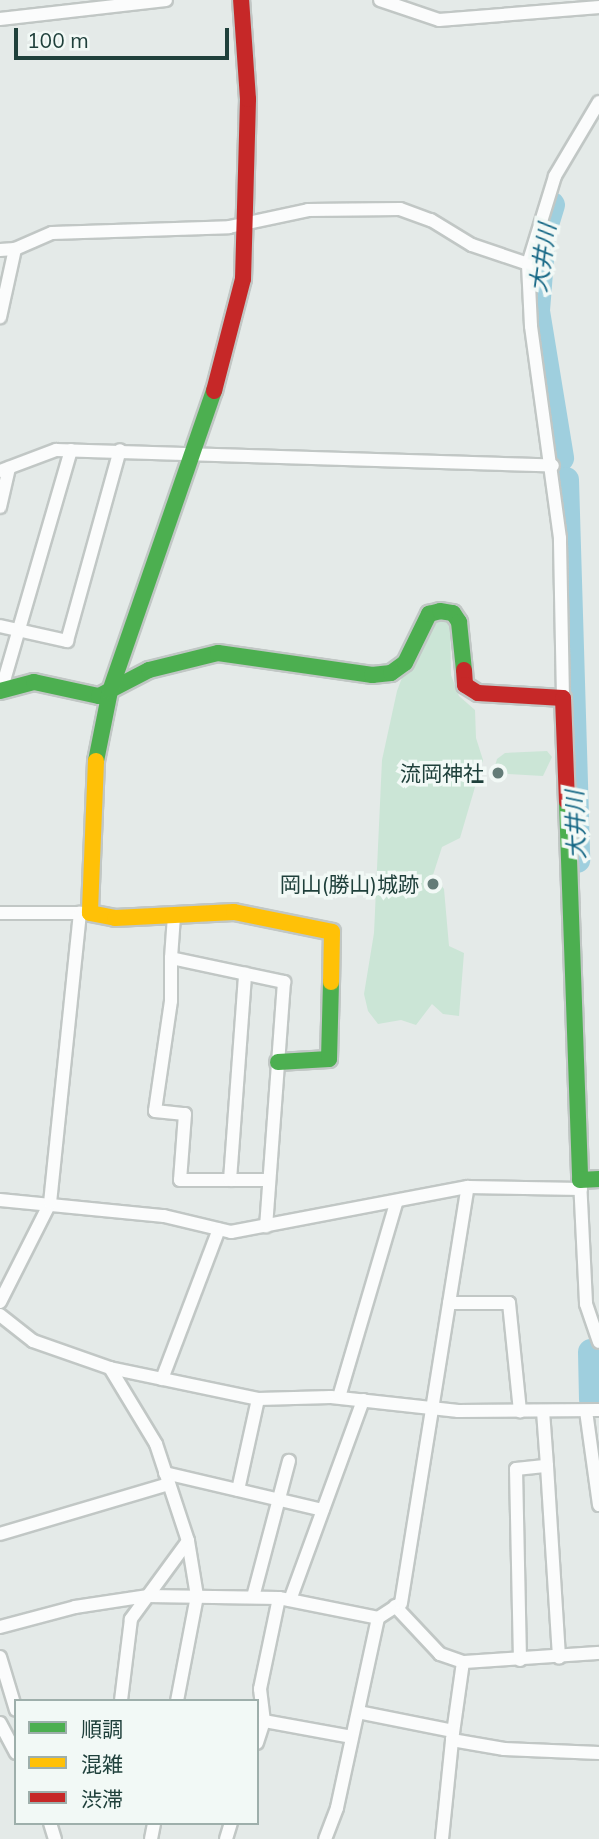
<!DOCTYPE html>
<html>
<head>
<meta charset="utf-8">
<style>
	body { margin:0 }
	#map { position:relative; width:599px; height:1839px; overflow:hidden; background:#e4eae8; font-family:Mulish,"Noto Sans JP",sans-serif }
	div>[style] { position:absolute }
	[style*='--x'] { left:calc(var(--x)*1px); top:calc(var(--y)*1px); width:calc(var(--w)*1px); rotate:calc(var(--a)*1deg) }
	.green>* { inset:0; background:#cbe5d6 }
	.river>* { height:26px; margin:-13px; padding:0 13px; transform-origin:13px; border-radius:13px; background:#9fcfde }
	.roads { filter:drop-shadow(2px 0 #c1c7c5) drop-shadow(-2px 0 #c1c7c5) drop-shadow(0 2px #c1c7c5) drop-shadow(0 -2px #c1c7c5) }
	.street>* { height:12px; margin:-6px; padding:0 6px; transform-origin:6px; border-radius:6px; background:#fbfcfc }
	.fast>* { height:16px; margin:-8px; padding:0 8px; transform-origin:8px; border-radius:8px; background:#4caf50 }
	.slow>* { height:16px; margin:-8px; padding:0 8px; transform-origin:8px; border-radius:8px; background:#ffc107 }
	.jam>* { height:16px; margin:-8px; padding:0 8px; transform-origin:8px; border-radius:8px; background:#c62828 }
	.dots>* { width:19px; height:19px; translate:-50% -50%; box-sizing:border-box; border:4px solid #f2f9f6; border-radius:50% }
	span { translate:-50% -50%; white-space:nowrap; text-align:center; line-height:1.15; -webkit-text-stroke:7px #f2f9f6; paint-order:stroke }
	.poi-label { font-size:21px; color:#1f403b }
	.right { translate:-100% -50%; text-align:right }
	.water-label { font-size:23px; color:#126583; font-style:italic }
	.legend { position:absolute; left:14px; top:1699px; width:245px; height:126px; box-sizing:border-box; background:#f2f9f6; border:2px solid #9eafab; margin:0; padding:9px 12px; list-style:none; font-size:21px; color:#1f403b }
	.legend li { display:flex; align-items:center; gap:14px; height:35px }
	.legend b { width:35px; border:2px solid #9eafab }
	.scale { position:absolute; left:14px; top:28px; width:215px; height:32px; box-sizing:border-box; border:4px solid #1f403b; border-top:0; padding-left:9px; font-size:21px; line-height:24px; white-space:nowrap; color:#1f403b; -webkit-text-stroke:5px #f2f9f6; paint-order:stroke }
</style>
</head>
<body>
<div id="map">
	<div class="green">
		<i style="clip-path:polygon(450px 616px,451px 675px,459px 696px,475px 710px,476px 738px,483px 760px,460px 838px,442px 847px,433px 875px,444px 889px,449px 946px,464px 953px,459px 1016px,443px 1014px,432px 1004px,416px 1025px,401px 1020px,378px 1024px,368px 1011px,364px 994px,374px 933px,382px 760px,397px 691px,424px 619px)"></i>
		<i style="clip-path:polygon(547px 751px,552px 757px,543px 776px,493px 773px,497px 759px,505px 753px)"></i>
	</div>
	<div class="river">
		<i style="--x:552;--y:205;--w:30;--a:107"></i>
		<i style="--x:543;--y:234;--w:77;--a:94.5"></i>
		<i style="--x:537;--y:311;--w:149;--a:80.7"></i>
		<i style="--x:566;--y:480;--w:380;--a:88.3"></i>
		<i style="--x:591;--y:1352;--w:47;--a:88.8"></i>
	</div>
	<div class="roads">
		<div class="street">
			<i style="--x:380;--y:0;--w:62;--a:18.7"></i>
			<i style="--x:439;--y:20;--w:161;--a:-4.6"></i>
			<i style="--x:0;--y:19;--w:167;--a:-6.5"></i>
			<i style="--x:15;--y:249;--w:40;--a:-23.4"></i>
			<i style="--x:52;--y:233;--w:177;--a:-1.9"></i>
			<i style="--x:229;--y:227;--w:81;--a:-12.1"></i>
			<i style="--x:308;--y:210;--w:92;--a:-0.6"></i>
			<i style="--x:400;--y:209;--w:33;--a:20"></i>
			<i style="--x:431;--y:220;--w:48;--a:31.4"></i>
			<i style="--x:472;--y:245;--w:59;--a:18.7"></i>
			<i style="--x:0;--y:250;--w:15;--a:-4"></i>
			<i style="--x:15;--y:249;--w:70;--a:102.4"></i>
			<i style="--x:0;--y:471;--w:60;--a:-20.6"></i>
			<i style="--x:56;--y:450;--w:497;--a:1.8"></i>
			<i style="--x:0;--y:507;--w:40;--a:-77"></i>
			<i style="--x:0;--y:626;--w:69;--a:12.6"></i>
			<i style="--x:67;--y:641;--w:198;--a:-74.5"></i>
			<i style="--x:1;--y:691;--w:251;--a:-73.8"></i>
			<i style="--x:563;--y:698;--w:160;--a:-91.1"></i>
			<i style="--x:560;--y:538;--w:214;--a:-97.8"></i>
			<i style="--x:531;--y:326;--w:62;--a:-92.8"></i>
			<i style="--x:528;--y:264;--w:92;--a:-72.9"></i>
			<i style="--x:555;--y:176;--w:86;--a:-59.3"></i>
			<i style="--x:0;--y:913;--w:87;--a:0"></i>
			<i style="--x:174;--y:916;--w:42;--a:94.1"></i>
			<i style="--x:171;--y:958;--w:116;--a:12"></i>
			<i style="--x:284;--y:982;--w:245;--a:94.2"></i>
			<i style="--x:171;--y:958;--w:43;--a:90"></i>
			<i style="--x:171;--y:1001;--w:111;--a:98.3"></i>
			<i style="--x:155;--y:1111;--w:30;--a:6"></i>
			<i style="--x:185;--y:1114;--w:66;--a:94.3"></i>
			<i style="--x:180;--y:1180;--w:89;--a:0"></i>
			<i style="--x:230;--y:1180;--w:207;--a:-85.8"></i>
			<i style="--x:580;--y:1180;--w:124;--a:87.2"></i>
			<i style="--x:586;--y:1304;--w:40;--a:71.1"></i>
			<i style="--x:0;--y:1200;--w:165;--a:5.6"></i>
			<i style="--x:164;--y:1216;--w:69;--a:13.4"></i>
			<i style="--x:231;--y:1232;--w:241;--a:-10.8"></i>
			<i style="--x:468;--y:1187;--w:113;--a:1"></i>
			<i style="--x:0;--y:1302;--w:111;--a:-63.2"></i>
			<i style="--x:50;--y:1203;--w:292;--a:-84.1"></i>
			<i style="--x:449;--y:1303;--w:60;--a:0"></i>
			<i style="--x:509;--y:1303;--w:109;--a:84.2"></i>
			<i style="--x:0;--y:1315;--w:42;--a:38.2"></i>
			<i style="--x:33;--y:1341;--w:82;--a:19.3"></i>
			<i style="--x:110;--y:1368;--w:151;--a:11.8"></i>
			<i style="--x:258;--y:1399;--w:73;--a:-1.6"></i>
			<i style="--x:331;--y:1397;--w:128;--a:6.3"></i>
			<i style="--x:458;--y:1411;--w:141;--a:-0.4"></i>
			<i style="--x:110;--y:1368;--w:89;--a:58.8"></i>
			<i style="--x:156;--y:1444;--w:102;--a:71.7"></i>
			<i style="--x:188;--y:1541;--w:97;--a:126.2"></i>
			<i style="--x:131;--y:1619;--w:83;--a:97"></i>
			<i style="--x:162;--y:1379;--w:160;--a:-69.2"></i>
			<i style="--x:339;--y:1397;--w:202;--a:-73.6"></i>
			<i style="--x:543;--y:1411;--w:55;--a:85.8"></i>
			<i style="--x:586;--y:1411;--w:95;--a:82.1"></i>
			<i style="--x:165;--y:1473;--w:162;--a:13.2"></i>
			<i style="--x:238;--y:1490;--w:93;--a:-77.6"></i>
			<i style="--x:0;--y:1534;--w:176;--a:-16.5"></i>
			<i style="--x:253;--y:1597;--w:141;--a:-75.2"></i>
			<i style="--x:279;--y:1598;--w:101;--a:11.4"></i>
			<i style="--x:378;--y:1618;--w:194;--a:102.2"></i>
			<i style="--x:337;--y:1808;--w:33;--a:111"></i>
			<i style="--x:290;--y:1600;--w:213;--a:-69.9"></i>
			<i style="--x:395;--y:1606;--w:66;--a:46.8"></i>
			<i style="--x:440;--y:1654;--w:24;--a:19"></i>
			<i style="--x:463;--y:1662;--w:79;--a:98"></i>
			<i style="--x:452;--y:1740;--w:53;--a:9.8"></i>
			<i style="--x:504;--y:1749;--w:95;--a:2.4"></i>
			<i style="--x:378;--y:1618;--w:27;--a:-33"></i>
			<i style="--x:401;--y:1603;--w:421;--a:-80.9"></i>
			<i style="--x:0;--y:1627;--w:78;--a:-14.9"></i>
			<i style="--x:75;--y:1607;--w:74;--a:-8.6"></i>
			<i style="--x:148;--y:1596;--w:131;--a:0.9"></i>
			<i style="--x:279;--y:1598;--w:93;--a:101.8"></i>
			<i style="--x:260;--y:1689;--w:32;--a:83"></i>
			<i style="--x:264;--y:1721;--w:23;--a:108"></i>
			<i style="--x:0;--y:1657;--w:55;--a:73.2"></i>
			<i style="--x:520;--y:1660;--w:191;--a:-91.2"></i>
			<i style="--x:516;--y:1469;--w:31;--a:-6"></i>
			<i style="--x:547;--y:1466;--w:192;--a:86.4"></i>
			<i style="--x:463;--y:1662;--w:136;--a:-3.8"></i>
			<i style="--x:177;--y:1701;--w:107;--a:-79.2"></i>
			<i style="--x:197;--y:1596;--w:56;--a:-99.3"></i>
			<i style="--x:358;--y:1712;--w:97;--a:11.3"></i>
			<i style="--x:264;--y:1721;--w:89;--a:10.3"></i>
			<i style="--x:0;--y:1723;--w:34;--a:62"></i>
			<i style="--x:50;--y:1823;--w:17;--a:73"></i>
			<i style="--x:151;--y:1839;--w:16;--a:-79"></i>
			<i style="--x:226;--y:1839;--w:17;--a:-73"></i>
			<i style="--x:442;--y:1839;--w:100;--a:-84.2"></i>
		</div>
		<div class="fast">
			<i style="--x:0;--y:691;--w:35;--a:-15"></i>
			<i style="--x:34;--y:682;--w:66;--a:12.2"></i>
			<i style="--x:99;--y:696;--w:56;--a:-27.5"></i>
			<i style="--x:149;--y:670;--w:71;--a:-13.8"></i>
			<i style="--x:218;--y:653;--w:156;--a:8.1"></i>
			<i style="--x:372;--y:675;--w:19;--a:-6"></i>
			<i style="--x:391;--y:673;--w:17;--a:-36"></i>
			<i style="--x:405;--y:663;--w:55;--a:-63.9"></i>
			<i style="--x:429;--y:614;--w:11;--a:-15"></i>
			<i style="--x:440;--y:611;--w:13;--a:9"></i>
			<i style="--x:453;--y:613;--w:11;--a:56"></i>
			<i style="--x:459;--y:622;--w:48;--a:84.1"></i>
			<i style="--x:96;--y:761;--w:71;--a:-78.7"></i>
			<i style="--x:110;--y:691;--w:318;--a:-70.9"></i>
			<i style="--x:567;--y:802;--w:378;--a:88"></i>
			<i style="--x:580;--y:1180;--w:19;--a:-3"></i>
			<i style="--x:278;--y:1062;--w:51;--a:-3.4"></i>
			<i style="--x:329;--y:1059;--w:77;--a:-88.5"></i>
		</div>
		<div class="slow">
			<i style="--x:96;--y:761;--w:152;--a:92.3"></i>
			<i style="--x:90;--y:913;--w:25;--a:11"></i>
			<i style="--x:115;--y:918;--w:119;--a:-2.9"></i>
			<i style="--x:234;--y:912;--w:100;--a:11.5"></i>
			<i style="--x:332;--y:932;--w:50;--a:91.1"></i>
		</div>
		<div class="jam">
			<i style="--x:214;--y:391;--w:116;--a:-75.5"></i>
			<i style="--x:243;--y:279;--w:180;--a:-88.4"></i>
			<i style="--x:248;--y:99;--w:99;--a:-94"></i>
			<i style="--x:464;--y:670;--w:15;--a:86"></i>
			<i style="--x:465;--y:685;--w:15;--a:32"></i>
			<i style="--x:478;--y:693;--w:85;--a:3.4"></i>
			<i style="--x:563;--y:698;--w:104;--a:87.8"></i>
		</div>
	</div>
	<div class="dots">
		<i style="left:498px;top:773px;background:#647c78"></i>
		<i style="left:433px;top:884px;background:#647c78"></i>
	</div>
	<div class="poi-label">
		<span class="right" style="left:484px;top:773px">流岡神社</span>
		<span class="right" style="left:419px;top:884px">岡山(勝山)城跡</span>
	</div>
	<div class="water-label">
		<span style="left:543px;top:258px;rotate:-82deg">大井川</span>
		<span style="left:576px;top:825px;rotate:-92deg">大井川</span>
	</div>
	<ul class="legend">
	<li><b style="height:9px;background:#4caf50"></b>順調</li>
	<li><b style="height:9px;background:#ffc107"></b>混雑</li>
	<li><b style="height:9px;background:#c62828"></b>渋滞</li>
	</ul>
	<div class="scale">100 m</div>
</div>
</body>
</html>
